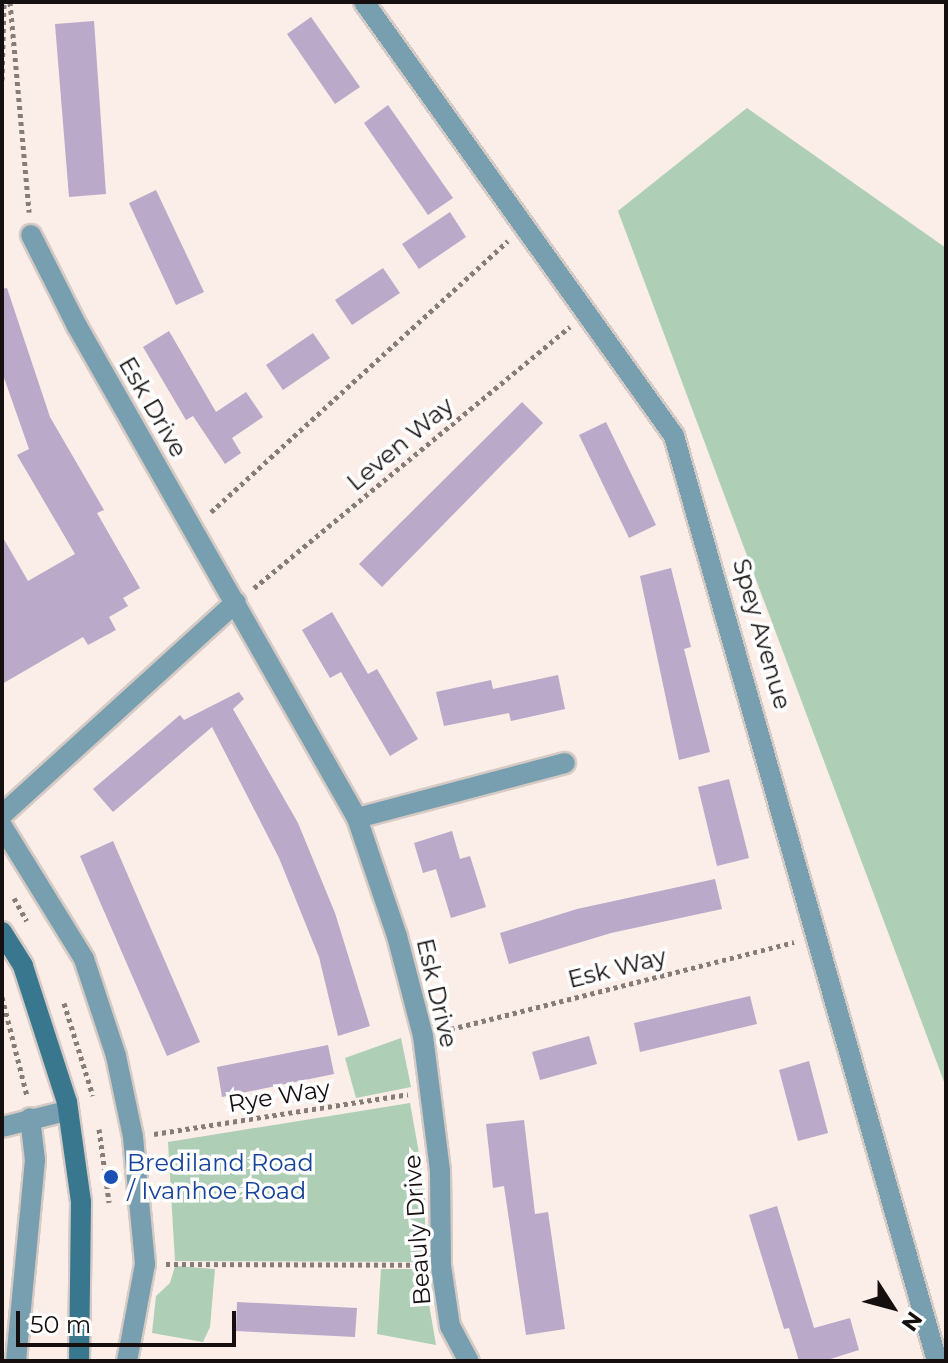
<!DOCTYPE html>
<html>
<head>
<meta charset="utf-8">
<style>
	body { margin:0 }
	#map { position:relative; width:948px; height:1363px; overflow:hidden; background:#fbede7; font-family:Montserrat,sans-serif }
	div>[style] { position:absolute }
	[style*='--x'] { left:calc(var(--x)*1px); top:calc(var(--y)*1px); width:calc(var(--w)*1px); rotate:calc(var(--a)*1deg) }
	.green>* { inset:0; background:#aeceb5 }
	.building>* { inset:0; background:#baa9c9 }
	.path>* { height:5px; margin-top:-2.5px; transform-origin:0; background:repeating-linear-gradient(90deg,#867d79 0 4px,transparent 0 8px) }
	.roads { filter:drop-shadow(2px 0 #d6cac4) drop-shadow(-2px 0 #d6cac4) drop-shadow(0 2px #d6cac4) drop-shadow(0 -2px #d6cac4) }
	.street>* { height:20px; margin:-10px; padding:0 10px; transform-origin:10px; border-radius:10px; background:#789fb0 }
	.secondary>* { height:20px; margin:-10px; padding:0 10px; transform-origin:10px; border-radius:10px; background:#39778f }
	.dots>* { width:22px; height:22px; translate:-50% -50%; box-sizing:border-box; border:4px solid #fff; border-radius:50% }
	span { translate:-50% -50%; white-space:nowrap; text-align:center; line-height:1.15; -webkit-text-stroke:7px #fff; paint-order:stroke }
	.street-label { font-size:24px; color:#15100f }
	.transit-label { font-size:24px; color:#164399 }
	.left { translate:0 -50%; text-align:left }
	.frame { position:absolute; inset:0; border:4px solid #15100f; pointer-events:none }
	.north { position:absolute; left:852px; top:1267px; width:80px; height:80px; -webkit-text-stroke:6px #fff; paint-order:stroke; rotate:126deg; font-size:22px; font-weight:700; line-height:32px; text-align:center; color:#15100f }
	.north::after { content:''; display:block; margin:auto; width:28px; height:36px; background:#15100f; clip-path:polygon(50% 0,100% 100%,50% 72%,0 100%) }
	.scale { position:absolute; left:16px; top:1311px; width:220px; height:36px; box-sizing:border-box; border:4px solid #15100f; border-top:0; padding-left:10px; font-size:24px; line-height:28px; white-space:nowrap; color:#15100f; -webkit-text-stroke:6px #fff; paint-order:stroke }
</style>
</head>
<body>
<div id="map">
	<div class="green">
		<i style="clip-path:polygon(747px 108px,946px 248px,946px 1087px,618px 211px)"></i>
		<i style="clip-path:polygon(401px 1038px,411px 1087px,356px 1098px,345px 1058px)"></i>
		<i style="clip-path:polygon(410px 1103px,425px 1187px,425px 1262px,175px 1261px,168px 1142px)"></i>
		<i style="clip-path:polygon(175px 1266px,215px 1269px,210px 1327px,203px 1342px,152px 1333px,156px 1296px,170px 1283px)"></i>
		<i style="clip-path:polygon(381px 1269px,423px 1269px,436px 1345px,377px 1334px)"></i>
	</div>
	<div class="building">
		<i style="clip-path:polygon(311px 17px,360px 87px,335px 104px,287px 34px)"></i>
		<i style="clip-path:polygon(94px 21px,106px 194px,69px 197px,55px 24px)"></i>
		<i style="clip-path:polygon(388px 105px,453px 198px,428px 215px,364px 123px)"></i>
		<i style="clip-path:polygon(156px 190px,204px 292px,176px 305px,129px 203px)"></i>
		<i style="clip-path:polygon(450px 212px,466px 237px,419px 269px,402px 244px)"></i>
		<i style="clip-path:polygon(383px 268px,400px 293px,352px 325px,335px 300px)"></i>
		<i style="clip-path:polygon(7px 288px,50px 417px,104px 510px,97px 513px,140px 588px,123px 598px,128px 606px,109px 617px,116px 630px,88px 645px,83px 637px,2px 684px,2px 536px,28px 581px,75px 554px,17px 455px,29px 449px,2px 372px,2px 289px)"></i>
		<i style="clip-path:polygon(169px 331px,216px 412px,246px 392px,263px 417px,232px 438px,241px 453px,225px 464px,193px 416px,186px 420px,143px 347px)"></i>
		<i style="clip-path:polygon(313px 333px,330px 358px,283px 390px,266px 365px)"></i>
		<i style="clip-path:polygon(522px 402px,543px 423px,382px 587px,359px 564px)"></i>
		<i style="clip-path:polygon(606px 422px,656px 525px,629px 538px,579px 435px)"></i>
		<i style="clip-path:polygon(671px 568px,691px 647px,684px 649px,710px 752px,679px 760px,640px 576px)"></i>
		<i style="clip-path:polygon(332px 612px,368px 674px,377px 669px,418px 739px,390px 756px,341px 672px,330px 678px,302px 630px)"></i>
		<i style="clip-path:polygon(558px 675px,565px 709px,511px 721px,509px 713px,444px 726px,436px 692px,491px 680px,493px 689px)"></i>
		<i style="clip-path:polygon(239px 692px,244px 699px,233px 709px,298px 823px,335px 913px,370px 1026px,338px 1036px,319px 957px,279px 858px,212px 727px,113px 812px,93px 789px,180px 715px,184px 720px)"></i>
		<i style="clip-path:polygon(729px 779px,749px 858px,717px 866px,698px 787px)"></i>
		<i style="clip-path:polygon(452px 831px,460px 859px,470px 856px,486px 907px,451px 918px,436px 869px,423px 873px,414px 843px)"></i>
		<i style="clip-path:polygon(113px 841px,200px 1042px,167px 1056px,80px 856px)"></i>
		<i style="clip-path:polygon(715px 879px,722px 909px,611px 933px,509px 964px,500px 933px,577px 909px)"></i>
		<i style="clip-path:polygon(750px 996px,757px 1024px,640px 1052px,634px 1023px)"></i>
		<i style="clip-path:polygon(589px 1036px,597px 1064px,540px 1080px,532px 1052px)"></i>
		<i style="clip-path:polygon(328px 1045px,334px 1074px,222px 1097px,217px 1067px)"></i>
		<i style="clip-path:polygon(809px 1061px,828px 1133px,798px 1141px,779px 1070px)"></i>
		<i style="clip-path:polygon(524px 1120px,535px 1214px,548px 1212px,565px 1329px,526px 1335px,504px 1186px,493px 1188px,486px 1124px)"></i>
		<i style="clip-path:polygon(777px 1206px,814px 1328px,850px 1318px,859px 1350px,824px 1361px,799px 1361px,789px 1328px,784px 1329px,749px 1215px)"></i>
		<i style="clip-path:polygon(237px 1302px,357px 1308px,355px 1337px,236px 1331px)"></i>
	</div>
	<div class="path">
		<i style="--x:10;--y:2;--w:211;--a:84.8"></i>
		<i style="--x:2;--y:80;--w:78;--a:-88.5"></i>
		<i style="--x:211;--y:512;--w:402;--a:-42.4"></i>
		<i style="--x:254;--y:588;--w:410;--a:-39.6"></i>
		<i style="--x:14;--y:898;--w:26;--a:61"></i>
		<i style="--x:2;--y:997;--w:102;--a:75.8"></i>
		<i style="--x:64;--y:1003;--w:97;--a:72.7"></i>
		<i style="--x:443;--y:1031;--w:362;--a:-14.2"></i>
		<i style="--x:99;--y:1129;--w:74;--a:82.2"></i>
		<i style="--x:154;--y:1134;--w:257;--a:-8.9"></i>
		<i style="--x:166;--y:1264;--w:250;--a:0.2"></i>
	</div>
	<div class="roads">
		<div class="street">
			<i style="--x:364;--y:2;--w:533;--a:54.46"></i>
			<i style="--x:674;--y:436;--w:962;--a:74.13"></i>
			<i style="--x:31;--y:235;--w:102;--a:63.2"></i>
			<i style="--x:77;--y:326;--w:566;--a:60.36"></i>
			<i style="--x:357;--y:818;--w:125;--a:71.3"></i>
			<i style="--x:397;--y:936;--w:103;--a:75.4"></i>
			<i style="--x:423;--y:1036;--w:136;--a:82.8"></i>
			<i style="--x:440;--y:1171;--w:95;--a:89.4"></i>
			<i style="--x:441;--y:1266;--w:61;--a:81.5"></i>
			<i style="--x:450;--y:1326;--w:40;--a:62"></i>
			<i style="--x:2;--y:815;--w:316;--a:-42.3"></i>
			<i style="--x:357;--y:818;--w:215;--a:-14.8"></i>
			<i style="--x:2;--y:826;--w:156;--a:58.3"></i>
			<i style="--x:84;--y:959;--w:102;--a:71.7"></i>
			<i style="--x:116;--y:1056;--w:83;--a:78.1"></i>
			<i style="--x:133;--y:1137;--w:128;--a:84.6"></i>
			<i style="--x:145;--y:1264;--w:99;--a:100.5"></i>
			<i style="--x:2;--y:1127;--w:66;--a:-14"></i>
			<i style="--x:16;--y:1361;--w:202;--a:-84.6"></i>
			<i style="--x:35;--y:1160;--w:42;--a:-96.8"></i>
		</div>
		<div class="secondary">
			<i style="--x:2;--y:932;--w:40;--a:58"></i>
			<i style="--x:23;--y:966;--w:143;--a:72.1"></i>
			<i style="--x:67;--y:1102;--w:101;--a:82"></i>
			<i style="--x:81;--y:1202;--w:159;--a:90.7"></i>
		</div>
	</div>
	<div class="dots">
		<i style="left:111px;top:1177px;background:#1a4fb4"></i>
	</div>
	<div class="street-label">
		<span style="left:153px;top:407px;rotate:60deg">Esk Drive</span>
		<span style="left:400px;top:444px;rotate:-40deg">Leven Way</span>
		<span style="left:762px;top:634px;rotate:74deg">Spey Avenue</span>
		<span style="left:617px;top:968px;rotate:-14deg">Esk Way</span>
		<span style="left:437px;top:993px;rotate:77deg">Esk Drive</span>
		<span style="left:279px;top:1096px;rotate:-9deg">Rye Way</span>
		<span style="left:417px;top:1230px;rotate:-94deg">Beauly Drive</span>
	</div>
	<div class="transit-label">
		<span class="left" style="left:127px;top:1177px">Brediland Road<br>/ Ivanhoe Road</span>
	</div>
	<div class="frame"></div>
	<div class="north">N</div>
	<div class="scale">50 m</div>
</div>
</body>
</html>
